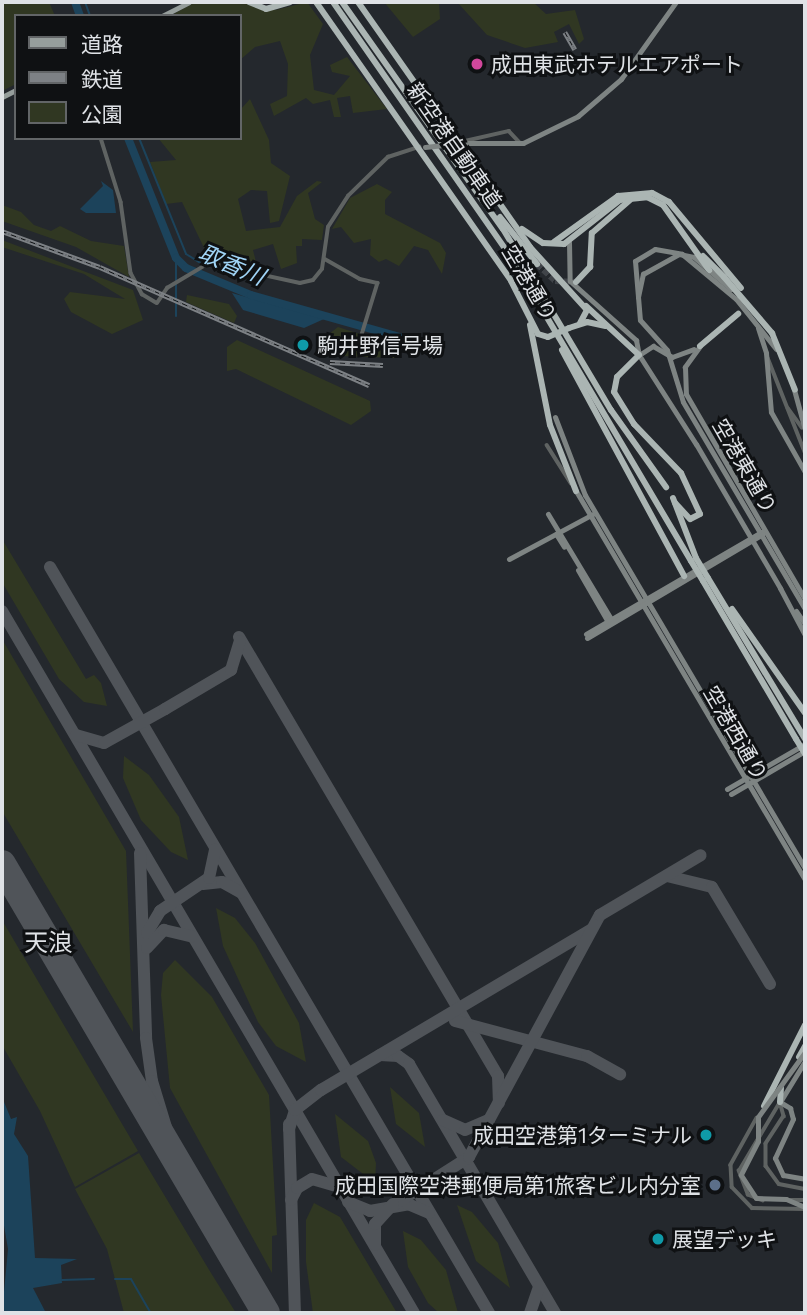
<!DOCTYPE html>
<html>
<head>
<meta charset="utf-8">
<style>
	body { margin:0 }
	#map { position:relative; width:807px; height:1315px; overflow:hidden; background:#24282d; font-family:Commissioner,"Noto Sans JP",sans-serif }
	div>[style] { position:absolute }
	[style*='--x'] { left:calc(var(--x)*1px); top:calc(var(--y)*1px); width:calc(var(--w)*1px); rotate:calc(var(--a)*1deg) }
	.green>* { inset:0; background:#303722 }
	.water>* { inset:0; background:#1c435b }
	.stream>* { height:2px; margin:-1px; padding:0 1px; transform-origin:1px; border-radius:1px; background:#1c435b }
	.river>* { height:8px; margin:-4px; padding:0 4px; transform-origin:4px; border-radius:4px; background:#1c435b }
	.taxiway>* { height:12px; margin:-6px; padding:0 6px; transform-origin:6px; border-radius:6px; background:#505459 }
	.runway>* { height:28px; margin:-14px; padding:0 14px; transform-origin:14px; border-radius:14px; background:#505459 }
	.highway-tunnel>* { height:6px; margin-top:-3px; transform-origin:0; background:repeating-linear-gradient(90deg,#404449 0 6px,transparent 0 9px) }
	.street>* { height:3.5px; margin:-1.75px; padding:0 1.75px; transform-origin:1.75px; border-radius:1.75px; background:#5f6362 }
	.secondary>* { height:5px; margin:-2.5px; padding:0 2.5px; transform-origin:2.5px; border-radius:2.5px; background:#7e8483 }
	.primary>* { height:5px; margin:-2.5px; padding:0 2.5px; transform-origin:2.5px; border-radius:2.5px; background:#969e9c }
	.highway>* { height:6px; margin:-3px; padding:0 3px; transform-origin:3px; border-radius:3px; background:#abb5b3 }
	.rail>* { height:4.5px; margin-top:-2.25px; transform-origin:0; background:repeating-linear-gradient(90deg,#0f1113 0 5px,#7d8185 0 10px); box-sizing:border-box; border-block:2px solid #7d8185 }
	.secondary-bridge>* { height:5px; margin:-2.5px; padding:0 2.5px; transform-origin:2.5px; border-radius:2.5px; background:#7e8483 }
	.highway-bridge>* { height:6px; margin:-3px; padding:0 3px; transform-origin:3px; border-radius:3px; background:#abb5b3 }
	.dots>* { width:19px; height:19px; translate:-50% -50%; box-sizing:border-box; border:4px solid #0f1113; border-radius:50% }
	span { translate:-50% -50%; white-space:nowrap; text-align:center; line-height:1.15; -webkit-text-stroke:6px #0f1113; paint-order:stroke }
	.poi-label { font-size:21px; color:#dfe2e6 }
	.left { translate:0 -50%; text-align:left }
	.right { translate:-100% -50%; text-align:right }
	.street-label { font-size:21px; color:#dfe2e6 }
	.water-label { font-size:23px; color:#a0d4f6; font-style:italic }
	.quarter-label { font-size:24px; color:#dfe2e6 }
	.frame { position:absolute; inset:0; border:4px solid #dfe2e6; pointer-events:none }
	.legend { position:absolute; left:14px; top:14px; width:228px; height:126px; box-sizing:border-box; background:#0f1113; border:2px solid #626567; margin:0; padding:9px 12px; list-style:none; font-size:21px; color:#dfe2e6 }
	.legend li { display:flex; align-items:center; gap:14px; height:35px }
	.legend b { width:35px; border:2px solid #626567 }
</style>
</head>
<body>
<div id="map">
	<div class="green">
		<i style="clip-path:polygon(2px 2px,49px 2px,55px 16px,16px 16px,16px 84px,2px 91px)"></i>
		<i style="clip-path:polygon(195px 2px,244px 2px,276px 10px,307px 2px,323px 24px,310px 55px,314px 90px,334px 95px,350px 76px,332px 72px,330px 65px,347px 57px,387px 109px,353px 113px,350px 96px,337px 98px,341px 117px,334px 117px,330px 100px,313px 104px,306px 98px,274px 116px,270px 104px,287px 96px,288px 64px,280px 41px,255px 47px,240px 60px,240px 16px,170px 16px)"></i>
		<i style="clip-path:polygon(384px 2px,439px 2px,440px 19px,413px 37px)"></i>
		<i style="clip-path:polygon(457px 2px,533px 2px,546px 14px,575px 10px,584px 39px,579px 44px,569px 24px,554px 32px,558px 42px,525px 48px,487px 35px)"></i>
		<i style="clip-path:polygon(250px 99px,269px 140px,271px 163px,290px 176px,279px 221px,270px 223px,267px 191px,251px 190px,238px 199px,246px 231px,280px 227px,297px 196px,317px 181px,322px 182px,308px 193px,315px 219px,324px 225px,322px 240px,302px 239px,302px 246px,296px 246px,297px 263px,281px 269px,273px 244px,253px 250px,256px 262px,206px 252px,182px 202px,166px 204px,150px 162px,176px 160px,158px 138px,240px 138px,240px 110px)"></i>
		<i style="clip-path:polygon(377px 184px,392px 192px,385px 200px,385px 214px,440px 243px,446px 253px,442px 274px,428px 250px,414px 246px,399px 266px,386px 259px,379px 262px,370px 255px,371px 239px,354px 243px,341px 227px,332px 229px,350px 198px)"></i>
		<i style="clip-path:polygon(2px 205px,21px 212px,34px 225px,51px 231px,60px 226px,91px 241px,124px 246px,129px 277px,76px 247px,2px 221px)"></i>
		<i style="clip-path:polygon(2px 240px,133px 290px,143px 320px,112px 334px,71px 312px,64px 299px,70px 292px,125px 299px,84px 274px,2px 247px)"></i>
		<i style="clip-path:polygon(187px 295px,229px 304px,237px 316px,234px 323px,186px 302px)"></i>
		<i style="clip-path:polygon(338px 327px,381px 341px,396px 358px,341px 356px,339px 343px,325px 337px)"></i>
		<i style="clip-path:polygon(237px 340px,370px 401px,371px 411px,351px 425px,236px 369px,227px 371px,227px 347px)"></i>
		<i style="clip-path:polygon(2px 539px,86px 679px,94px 675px,101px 683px,107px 706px,84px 702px,59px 679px,2px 582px)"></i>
		<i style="clip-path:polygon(2px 639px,126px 851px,133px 1032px,2px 811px)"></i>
		<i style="clip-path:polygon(124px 756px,149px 775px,179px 817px,188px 860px,171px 852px,141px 820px,123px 778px)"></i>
		<i style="clip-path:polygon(216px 908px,235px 918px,255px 943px,299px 1023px,306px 1062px,276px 1046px,258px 1022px,223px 946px)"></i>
		<i style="clip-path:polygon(2px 920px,138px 1151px,75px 1187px,40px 1111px,2px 1045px)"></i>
		<i style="clip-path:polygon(175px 960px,212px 997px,269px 1095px,277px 1235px,272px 1236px,272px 1273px,170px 1088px,161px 995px,163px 973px)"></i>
		<i style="clip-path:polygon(390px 1087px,419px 1113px,425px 1147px,396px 1124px)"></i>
		<i style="clip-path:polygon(335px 1114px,368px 1141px,376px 1163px,375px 1183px,341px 1157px)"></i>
		<i style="clip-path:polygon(139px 1153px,211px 1273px,236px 1313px,124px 1313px,107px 1249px,75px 1189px)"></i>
		<i style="clip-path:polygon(314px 1203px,340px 1217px,397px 1313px,313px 1313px,306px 1262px,306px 1220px)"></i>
		<i style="clip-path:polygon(457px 1205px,472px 1212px,498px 1243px,510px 1288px,476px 1261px)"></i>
		<i style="clip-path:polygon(403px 1231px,421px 1240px,446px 1270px,458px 1313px,439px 1313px,428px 1303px,408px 1267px)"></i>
	</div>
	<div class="water">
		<i style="clip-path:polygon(101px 181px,113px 190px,116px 213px,86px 213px,80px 209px,103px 186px)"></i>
		<i style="clip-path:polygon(232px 293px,324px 319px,304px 328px,243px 310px)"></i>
		<i style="clip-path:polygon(2px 1097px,11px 1119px,17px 1117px,14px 1134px,28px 1156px,35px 1258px,77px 1259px,61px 1265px,62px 1283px,33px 1288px,46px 1313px,2px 1313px,8px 1249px,2px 1214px)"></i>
	</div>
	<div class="stream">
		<i style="--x:85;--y:2;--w:15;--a:70"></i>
		<i style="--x:139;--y:138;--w:125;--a:67.9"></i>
		<i style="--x:186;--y:254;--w:15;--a:32"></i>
		<i style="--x:199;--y:262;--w:13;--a:-9"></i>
		<i style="--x:176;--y:316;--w:58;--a:-90"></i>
		<i style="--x:115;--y:1279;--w:16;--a:0"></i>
		<i style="--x:131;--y:1279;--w:39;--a:60"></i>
		<i style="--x:62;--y:1280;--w:32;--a:-2"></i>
	</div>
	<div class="river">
		<i style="--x:75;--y:2;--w:15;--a:70"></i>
		<i style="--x:128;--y:138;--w:129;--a:68.2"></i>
		<i style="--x:176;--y:258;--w:14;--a:45"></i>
		<i style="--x:186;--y:268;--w:70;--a:22.6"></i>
		<i style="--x:251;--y:295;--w:154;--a:15.8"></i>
	</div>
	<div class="taxiway">
		<i style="--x:50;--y:567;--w:866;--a:59.52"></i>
		<i style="--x:2;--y:611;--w:814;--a:59.59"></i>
		<i style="--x:239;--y:637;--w:510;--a:59.46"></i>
		<i style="--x:498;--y:1076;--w:27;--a:88"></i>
		<i style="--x:76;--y:735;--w:29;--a:16"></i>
		<i style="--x:104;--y:743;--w:70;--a:-29.1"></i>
		<i style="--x:165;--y:709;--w:77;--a:-30.6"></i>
		<i style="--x:231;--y:670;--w:30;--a:-73"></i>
		<i style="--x:140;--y:853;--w:185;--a:88.1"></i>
		<i style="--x:146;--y:1038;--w:43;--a:82.1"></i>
		<i style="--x:152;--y:1081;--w:83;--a:73.1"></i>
		<i style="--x:667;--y:876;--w:46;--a:13.7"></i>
		<i style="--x:712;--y:887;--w:113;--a:59.1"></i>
		<i style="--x:203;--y:884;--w:19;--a:-6"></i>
		<i style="--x:222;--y:882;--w:21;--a:29"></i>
		<i style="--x:147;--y:933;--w:26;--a:-59"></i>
		<i style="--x:160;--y:911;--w:59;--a:-34"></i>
		<i style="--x:209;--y:878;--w:29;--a:-78"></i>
		<i style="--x:147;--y:948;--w:25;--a:-47"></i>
		<i style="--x:164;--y:930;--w:28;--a:13"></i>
		<i style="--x:455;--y:1021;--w:137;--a:14.9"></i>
		<i style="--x:587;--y:1056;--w:38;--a:29"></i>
		<i style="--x:380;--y:1055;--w:18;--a:3"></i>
		<i style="--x:398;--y:1056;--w:14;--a:36"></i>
		<i style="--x:409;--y:1064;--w:289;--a:59.6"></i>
		<i style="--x:443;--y:1120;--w:24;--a:24"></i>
		<i style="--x:465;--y:1130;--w:26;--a:-23"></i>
		<i style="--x:289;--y:1124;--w:189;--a:88.2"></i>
		<i style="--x:289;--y:1129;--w:20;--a:-72"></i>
		<i style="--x:295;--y:1110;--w:33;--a:-38"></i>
		<i style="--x:321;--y:1090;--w:314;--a:-30.7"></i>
		<i style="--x:291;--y:1200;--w:13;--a:-63"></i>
		<i style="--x:297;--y:1188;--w:17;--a:-31"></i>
		<i style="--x:312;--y:1179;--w:26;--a:16"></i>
		<i style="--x:348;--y:1202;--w:24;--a:22"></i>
		<i style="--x:370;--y:1211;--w:39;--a:-10"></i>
		<i style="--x:408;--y:1204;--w:23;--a:23"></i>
		<i style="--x:389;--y:1208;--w:95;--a:-32.5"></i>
		<i style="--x:469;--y:1157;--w:275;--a:-61.6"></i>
		<i style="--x:600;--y:915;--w:117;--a:-30.7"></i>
		<i style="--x:375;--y:1245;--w:21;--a:-90"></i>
		<i style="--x:375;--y:1224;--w:27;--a:-48"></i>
		<i style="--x:530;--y:1313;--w:28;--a:-71"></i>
	</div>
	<div class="runway">
		<i style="--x:2;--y:864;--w:521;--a:59.55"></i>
	</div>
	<div class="highway-tunnel">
		<i style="--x:537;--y:264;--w:25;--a:43"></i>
		<i style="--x:555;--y:281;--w:21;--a:3"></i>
	</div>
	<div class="street">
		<i style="--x:101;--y:138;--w:67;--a:72.6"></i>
		<i style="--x:121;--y:202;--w:72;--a:82"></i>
		<i style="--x:131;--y:273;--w:24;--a:62"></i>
		<i style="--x:142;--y:294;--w:17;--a:31"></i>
		<i style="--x:157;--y:303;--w:18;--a:-56"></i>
		<i style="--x:167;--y:288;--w:49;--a:-30.8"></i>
		<i style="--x:209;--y:263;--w:93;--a:12.4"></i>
		<i style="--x:300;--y:283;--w:13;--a:-13"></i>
		<i style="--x:313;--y:280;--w:14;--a:-51"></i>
		<i style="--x:322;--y:269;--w:42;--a:-81.9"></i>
		<i style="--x:328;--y:227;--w:37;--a:-57"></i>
		<i style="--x:348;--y:196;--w:56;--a:-44.3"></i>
		<i style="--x:388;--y:157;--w:33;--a:-18"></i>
		<i style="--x:465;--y:141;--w:45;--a:-12.8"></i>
		<i style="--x:509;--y:131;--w:16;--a:47"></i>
		<i style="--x:325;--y:259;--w:40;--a:29.7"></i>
		<i style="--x:360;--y:279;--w:18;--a:13"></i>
		<i style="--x:378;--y:283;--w:54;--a:107.1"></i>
		<i style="--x:768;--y:358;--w:101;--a:68.5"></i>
		<i style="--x:788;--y:408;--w:24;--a:54"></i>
		<i style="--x:547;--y:445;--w:45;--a:57.7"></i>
		<i style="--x:780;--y:1102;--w:15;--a:74"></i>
		<i style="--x:784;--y:1116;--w:33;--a:123"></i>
		<i style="--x:766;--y:1144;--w:22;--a:90"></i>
		<i style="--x:766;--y:1166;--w:22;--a:54"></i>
		<i style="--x:779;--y:1184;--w:26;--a:11"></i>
		<i style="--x:757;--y:1118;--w:54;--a:119"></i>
		<i style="--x:731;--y:1165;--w:22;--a:87"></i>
		<i style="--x:732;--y:1187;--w:29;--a:46"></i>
		<i style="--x:752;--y:1208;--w:53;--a:1.1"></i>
		<i style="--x:791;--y:1200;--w:14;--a:0"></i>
		<i style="--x:763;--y:1201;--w:16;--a:-158"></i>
		<i style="--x:748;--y:1195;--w:26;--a:-111"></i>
		<i style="--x:739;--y:1171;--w:80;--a:-59.3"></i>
	</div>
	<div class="secondary">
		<i style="--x:456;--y:143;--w:67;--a:0"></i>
		<i style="--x:523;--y:143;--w:61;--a:-26.1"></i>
		<i style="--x:578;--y:116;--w:57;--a:-40.7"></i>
		<i style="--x:621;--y:79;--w:95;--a:-54.5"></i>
		<i style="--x:569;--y:242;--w:39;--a:89"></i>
		<i style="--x:570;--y:281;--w:89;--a:41.8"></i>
		<i style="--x:636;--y:340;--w:15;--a:79"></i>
		<i style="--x:639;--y:355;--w:106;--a:57.4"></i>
		<i style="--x:635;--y:261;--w:59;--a:85.2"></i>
		<i style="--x:640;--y:320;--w:40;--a:48"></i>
		<i style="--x:667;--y:350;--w:54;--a:72.9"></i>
		<i style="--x:683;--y:402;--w:240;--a:59.5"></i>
		<i style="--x:638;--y:297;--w:24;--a:-78"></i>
		<i style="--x:643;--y:274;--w:41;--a:-29.1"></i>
		<i style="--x:679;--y:254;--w:15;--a:11"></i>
		<i style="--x:694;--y:257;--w:49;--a:40.9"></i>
		<i style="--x:758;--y:328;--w:26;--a:72"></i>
		<i style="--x:766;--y:353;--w:59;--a:85.2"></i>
		<i style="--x:771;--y:412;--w:69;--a:60.5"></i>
		<i style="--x:700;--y:346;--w:26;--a:126"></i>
		<i style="--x:685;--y:367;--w:27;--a:88"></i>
		<i style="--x:686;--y:394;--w:237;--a:59.9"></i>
		<i style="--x:639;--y:355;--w:17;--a:-33"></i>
		<i style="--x:653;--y:346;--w:22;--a:30"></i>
		<i style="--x:672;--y:357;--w:23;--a:-20"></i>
		<i style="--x:555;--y:417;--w:84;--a:69"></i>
		<i style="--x:585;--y:495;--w:433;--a:59.5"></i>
		<i style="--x:576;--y:491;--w:451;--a:59.5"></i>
		<i style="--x:548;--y:514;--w:126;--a:59"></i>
		<i style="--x:556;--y:534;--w:15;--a:58"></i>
		<i style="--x:509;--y:559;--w:95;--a:-28.2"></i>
		<i style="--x:578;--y:570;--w:60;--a:60"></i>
		<i style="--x:780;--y:588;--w:53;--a:62"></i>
		<i style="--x:796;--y:611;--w:16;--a:55"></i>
		<i style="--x:586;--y:634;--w:203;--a:-30.2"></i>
		<i style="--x:587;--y:638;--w:204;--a:-30.6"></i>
		<i style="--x:727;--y:789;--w:90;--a:-30"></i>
		<i style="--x:731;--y:794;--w:86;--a:-30.2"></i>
		<i style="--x:805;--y:1061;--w:48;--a:121.4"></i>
		<i style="--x:780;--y:1102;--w:12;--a:31"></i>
		<i style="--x:790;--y:1108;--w:11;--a:75"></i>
		<i style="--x:793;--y:1119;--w:43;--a:114.8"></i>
		<i style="--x:775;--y:1158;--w:19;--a:65"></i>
		<i style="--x:783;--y:1175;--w:22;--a:10"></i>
	</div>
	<div class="primary">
		<i style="--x:162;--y:16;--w:30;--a:-27"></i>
		<i style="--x:2;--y:97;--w:16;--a:-27"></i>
	</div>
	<div class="highway">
		<i style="--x:249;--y:2;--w:18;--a:22"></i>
		<i style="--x:266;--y:9;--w:25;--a:-16"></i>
		<i style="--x:316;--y:2;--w:340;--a:55"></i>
		<i style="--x:511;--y:281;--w:59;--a:63"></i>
		<i style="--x:538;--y:334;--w:10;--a:17"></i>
		<i style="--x:333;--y:2;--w:315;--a:55.1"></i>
		<i style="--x:513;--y:260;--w:350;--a:59.4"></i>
		<i style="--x:342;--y:2;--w:278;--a:54.7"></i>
		<i style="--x:503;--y:229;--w:211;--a:59.2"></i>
		<i style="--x:611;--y:410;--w:95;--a:54.5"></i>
		<i style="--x:358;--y:2;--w:299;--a:54.9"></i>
		<i style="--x:530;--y:247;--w:85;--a:47.9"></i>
		<i style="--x:587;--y:310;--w:15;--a:118"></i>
		<i style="--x:500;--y:217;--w:60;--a:51.8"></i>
		<i style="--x:522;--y:229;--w:25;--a:34"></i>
		<i style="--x:543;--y:243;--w:21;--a:3"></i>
		<i style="--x:564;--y:244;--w:71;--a:-38.2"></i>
		<i style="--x:620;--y:200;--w:27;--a:-6"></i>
		<i style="--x:647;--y:197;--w:18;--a:27"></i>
		<i style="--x:663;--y:205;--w:80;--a:54.7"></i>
		<i style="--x:554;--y:242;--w:79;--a:-35.7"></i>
		<i style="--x:618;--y:196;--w:34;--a:-5"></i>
		<i style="--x:652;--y:193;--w:19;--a:28"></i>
		<i style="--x:669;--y:202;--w:112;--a:50.1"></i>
		<i style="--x:703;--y:256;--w:30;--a:45"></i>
		<i style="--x:576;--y:282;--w:21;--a:-47"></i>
		<i style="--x:590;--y:267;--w:34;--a:-87"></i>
		<i style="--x:592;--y:233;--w:50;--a:-41"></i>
		<i style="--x:586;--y:306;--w:72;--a:42.8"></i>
		<i style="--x:530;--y:325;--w:102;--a:78.7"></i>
		<i style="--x:550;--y:425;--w:71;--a:68.5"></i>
		<i style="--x:569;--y:328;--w:19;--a:-18"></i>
		<i style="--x:587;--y:322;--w:19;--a:12"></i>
		<i style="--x:700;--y:346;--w:50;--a:-40.1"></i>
		<i style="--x:562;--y:350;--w:257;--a:61.6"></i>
		<i style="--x:639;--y:355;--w:31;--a:135"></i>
		<i style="--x:617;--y:377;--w:15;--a:101"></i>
		<i style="--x:614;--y:392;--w:38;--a:58"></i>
		<i style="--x:634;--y:424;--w:68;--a:46.2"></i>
		<i style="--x:681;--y:473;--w:45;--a:65.1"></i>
		<i style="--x:700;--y:514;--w:11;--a:153"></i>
		<i style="--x:690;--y:519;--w:22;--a:-133"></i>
		<i style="--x:673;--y:498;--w:64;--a:69"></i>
		<i style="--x:708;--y:578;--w:188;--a:58.9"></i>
		<i style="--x:703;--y:581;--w:183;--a:59.5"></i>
		<i style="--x:732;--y:609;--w:127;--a:54.9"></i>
		<i style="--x:799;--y:1057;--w:13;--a:-61"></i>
		<i style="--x:780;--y:1102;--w:14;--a:-86"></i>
		<i style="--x:764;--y:1106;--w:91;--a:-63.2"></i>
	</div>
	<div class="rail">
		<i style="--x:565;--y:32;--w:20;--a:60"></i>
		<i style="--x:2;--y:231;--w:104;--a:20.2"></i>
		<i style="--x:100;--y:267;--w:294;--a:23.7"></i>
		<i style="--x:330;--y:362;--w:53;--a:3.2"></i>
	</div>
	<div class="secondary-bridge">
		<i style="--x:425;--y:147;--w:28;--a:-6"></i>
		<i style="--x:635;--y:261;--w:23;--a:-31"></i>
		<i style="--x:655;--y:249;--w:27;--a:10"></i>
		<i style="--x:682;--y:254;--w:70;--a:39.8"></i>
		<i style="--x:736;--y:299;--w:64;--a:51.3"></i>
		<i style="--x:793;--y:386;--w:46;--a:74.7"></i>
		<i style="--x:696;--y:444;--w:167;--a:59.7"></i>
		<i style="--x:805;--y:1052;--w:80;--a:125.9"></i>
		<i style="--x:758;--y:1117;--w:24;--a:90"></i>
		<i style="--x:758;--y:1141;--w:38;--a:117"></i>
		<i style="--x:741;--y:1175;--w:27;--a:57"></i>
		<i style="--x:756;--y:1198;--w:30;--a:2"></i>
		<i style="--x:786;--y:1199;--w:21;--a:23"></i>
	</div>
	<div class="highway-bridge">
		<i style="--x:724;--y:277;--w:74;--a:49.4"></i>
		<i style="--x:772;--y:333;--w:61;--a:68"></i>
		<i style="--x:548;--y:337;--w:23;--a:-23"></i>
		<i style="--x:696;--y:558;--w:23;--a:59"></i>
		<i style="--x:691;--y:561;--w:23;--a:59"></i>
		<i style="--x:796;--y:739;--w:17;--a:59"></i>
	</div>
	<div class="dots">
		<i style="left:477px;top:64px;background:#d1479c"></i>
		<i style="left:303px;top:345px;background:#0f9aa8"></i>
		<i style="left:706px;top:1135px;background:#0f9aa8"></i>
		<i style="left:715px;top:1185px;background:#5c6f8a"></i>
		<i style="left:658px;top:1239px;background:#0f9aa8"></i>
	</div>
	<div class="poi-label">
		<span class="left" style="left:491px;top:64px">成田東武ホテルエアポート</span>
		<span class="left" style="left:317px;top:345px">駒井野信号場</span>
		<span class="right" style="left:692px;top:1135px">成田空港第1ターミナル</span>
		<span class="right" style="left:701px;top:1185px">成田国際空港郵便局第1旅客ビル内分室</span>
		<span class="left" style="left:672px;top:1239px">展望デッキ</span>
	</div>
	<div class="street-label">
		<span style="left:455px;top:145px;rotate:55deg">新空港自動車道</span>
		<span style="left:530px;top:283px;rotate:59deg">空港通り</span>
		<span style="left:745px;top:466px;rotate:60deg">空港東通り</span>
		<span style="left:736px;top:733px;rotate:60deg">空港西通り</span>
	</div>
	<div class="water-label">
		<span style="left:232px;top:264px;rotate:23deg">取香川</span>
	</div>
	<div class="quarter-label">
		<span style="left:48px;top:942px">天浪</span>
	</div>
	<div class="frame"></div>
	<ul class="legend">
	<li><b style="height:9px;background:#969e9c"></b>道路</li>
	<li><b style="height:9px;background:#7d8185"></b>鉄道</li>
	<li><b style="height:19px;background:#303722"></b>公園</li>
	</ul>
</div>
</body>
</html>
